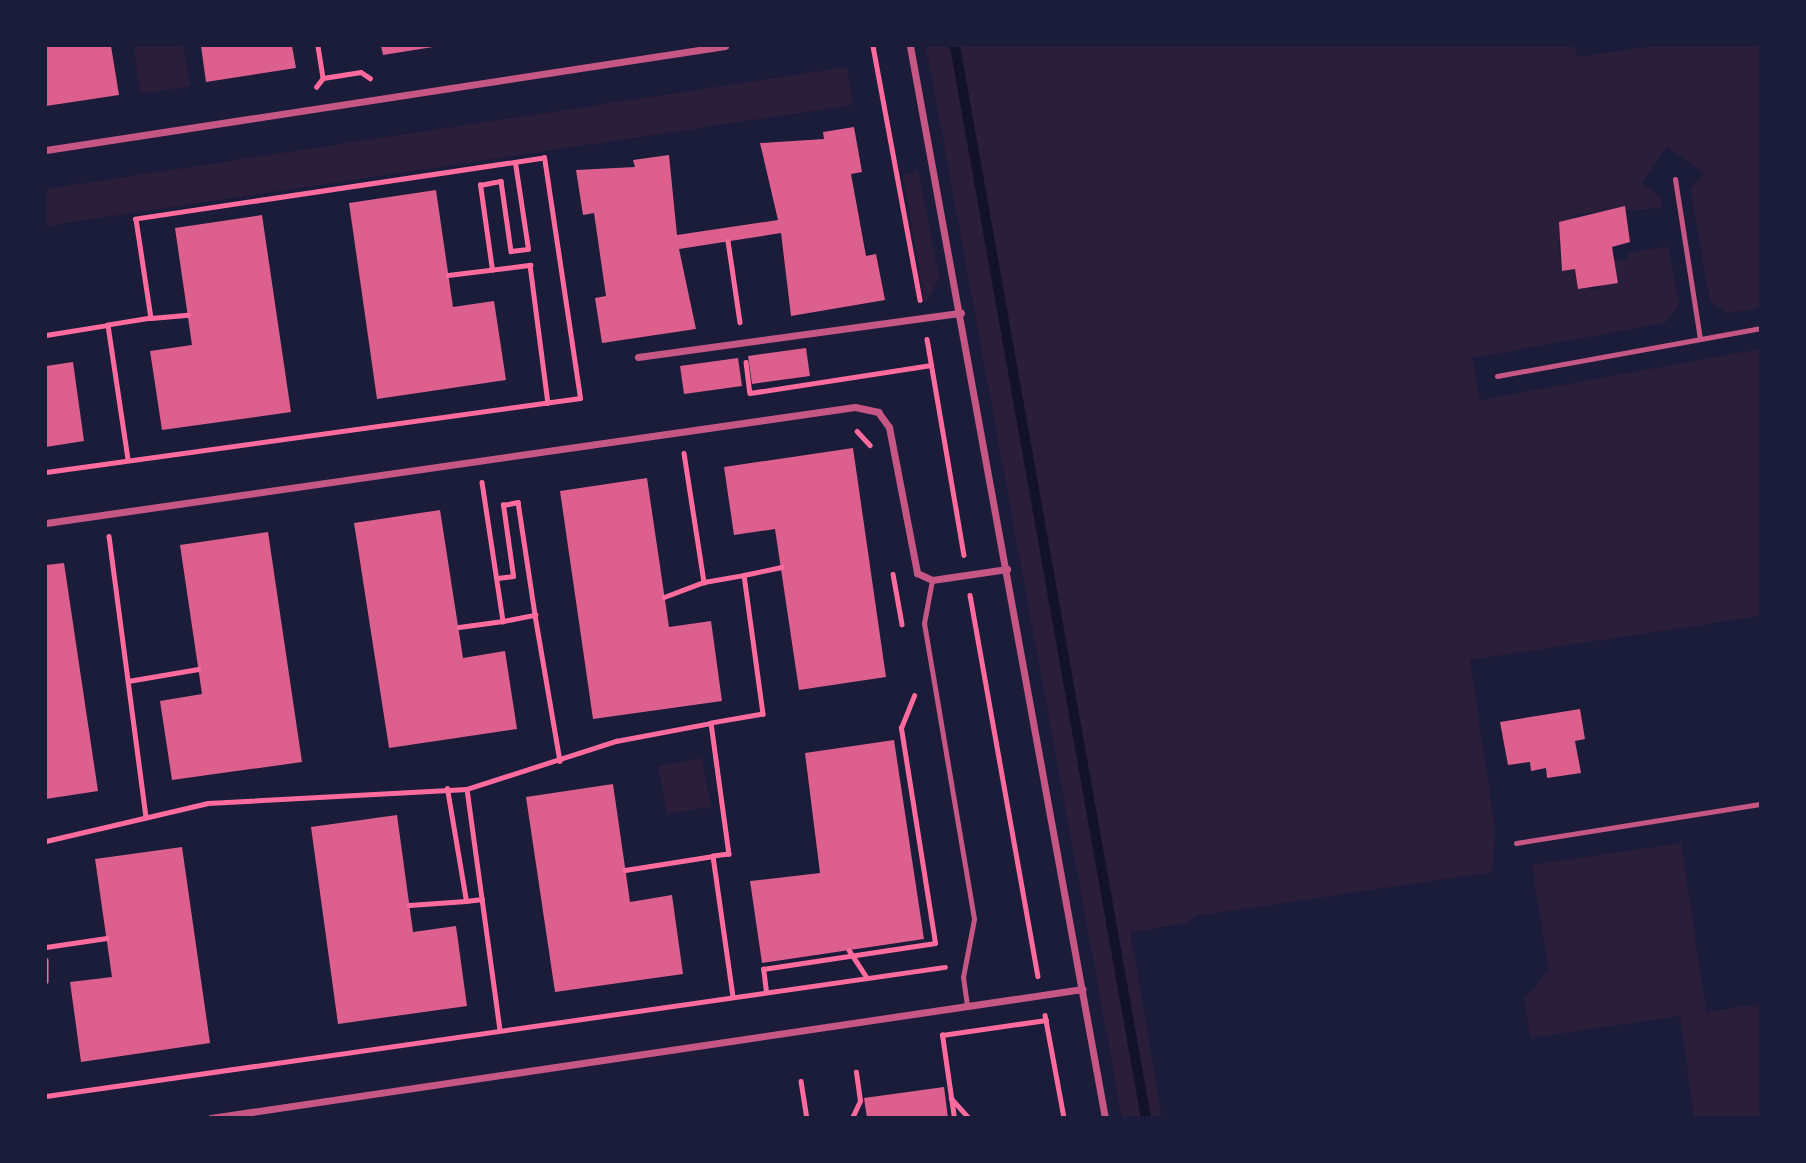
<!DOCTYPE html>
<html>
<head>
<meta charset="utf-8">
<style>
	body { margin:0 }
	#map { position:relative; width:1806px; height:1163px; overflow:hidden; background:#1b1b3a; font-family:Raleway,sans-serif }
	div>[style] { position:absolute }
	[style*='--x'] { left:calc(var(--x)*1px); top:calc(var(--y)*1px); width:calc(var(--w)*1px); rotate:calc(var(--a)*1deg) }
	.green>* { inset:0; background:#2a1e3b }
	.stream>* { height:10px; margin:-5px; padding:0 5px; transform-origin:5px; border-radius:5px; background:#12122b }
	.building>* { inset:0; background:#dd5f8e }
	.path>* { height:4.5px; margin:-2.25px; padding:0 2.25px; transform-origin:2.25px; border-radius:2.25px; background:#ff6b9d }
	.service>* { height:5px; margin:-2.5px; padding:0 2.5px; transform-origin:2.5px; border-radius:2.5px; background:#c65784 }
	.minor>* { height:7px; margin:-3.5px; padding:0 3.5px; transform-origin:3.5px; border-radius:3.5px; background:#c65784 }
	span { translate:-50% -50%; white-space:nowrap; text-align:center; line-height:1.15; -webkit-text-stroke:5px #1b1b3a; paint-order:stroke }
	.frame { position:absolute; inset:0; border:47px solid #1b1b3a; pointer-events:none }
</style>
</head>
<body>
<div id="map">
	<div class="green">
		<i style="clip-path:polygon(133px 46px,183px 46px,190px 86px,141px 94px)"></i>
		<i style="clip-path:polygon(926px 46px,1574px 46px,1577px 57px,1652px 46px,1760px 46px,1760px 308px,1728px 313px,1710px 301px,1691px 189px,1704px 173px,1667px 147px,1641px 183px,1659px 195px,1662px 208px,1576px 214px,1557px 244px,1562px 271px,1575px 269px,1590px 290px,1599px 289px,1614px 261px,1627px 259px,1628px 253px,1668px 246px,1679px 305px,1665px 323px,1472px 358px,1480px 400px,1760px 349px,1760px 616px,1470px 660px,1495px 829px,1492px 872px,1195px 916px,1189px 923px,1130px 932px,1162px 1117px,1122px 1117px)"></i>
		<i style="clip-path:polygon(847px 67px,853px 105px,46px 226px,46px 189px)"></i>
		<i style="clip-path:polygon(918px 170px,939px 278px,925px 304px,903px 176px)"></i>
		<i style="clip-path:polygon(702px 758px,711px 807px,667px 814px,658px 766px)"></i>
		<i style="clip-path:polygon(1681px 843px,1706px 1012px,1760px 1004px,1760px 1117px,1694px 1117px,1680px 1016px,1530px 1038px,1525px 999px,1549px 969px,1532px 865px)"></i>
	</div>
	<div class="stream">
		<i style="--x:955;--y:46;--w:1089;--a:79.9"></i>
	</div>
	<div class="building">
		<i style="clip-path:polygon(46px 46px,111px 46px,119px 95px,46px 106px)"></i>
		<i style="clip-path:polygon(201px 46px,292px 46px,296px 68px,206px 82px)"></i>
		<i style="clip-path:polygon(381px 46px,433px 46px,433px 47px,383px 55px)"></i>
		<i style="clip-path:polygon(854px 127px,862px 172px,851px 174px,866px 256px,876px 254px,885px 300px,791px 316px,781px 233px,679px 249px,696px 329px,602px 343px,595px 298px,606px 296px,594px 213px,583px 215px,576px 170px,635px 167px,633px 160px,669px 155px,677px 235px,778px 220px,760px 143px,824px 139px,823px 132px)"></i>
		<i style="clip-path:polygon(436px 190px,453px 307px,494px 301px,506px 380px,377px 399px,349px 203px)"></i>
		<i style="clip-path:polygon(1625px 206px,1630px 242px,1612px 247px,1618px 283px,1578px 289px,1575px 269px,1562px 271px,1559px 222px)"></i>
		<i style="clip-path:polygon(262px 215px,291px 412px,162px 430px,150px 351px,192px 345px,175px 228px)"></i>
		<i style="clip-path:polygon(806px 348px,810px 376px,752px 384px,748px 356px)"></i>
		<i style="clip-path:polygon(738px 358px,742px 386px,684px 394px,680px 366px)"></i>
		<i style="clip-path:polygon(73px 362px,84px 441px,46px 447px,46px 366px)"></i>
		<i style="clip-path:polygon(853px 448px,886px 677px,799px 690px,775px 529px,734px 535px,724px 467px)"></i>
		<i style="clip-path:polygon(647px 478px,669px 627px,711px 621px,722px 701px,593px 719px,560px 491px)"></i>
		<i style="clip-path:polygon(440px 510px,463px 658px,505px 651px,517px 729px,389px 748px,354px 523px)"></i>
		<i style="clip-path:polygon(268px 532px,302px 762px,172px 780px,160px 701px,202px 694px,180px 545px)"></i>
		<i style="clip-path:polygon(64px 563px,98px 791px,46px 799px,46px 565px)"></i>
		<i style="clip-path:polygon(1580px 709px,1585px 739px,1575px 741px,1581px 773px,1547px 778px,1546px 768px,1531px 771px,1530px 762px,1508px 765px,1500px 722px)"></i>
		<i style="clip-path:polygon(894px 740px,924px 939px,762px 963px,750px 881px,820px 873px,805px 753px)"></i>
		<i style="clip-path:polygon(613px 784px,630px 902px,672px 895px,683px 974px,555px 992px,526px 797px)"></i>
		<i style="clip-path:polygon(397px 815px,413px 932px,456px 926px,467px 1006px,338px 1024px,311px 827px)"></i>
		<i style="clip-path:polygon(182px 847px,210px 1043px,81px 1062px,70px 982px,112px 977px,95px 859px)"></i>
		<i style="clip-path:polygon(944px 1087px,948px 1118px,867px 1118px,864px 1098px)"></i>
	</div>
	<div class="path">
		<i style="--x:318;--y:46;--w:32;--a:81"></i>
		<i style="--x:873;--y:46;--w:258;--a:79.5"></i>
		<i style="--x:316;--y:87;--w:11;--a:-52"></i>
		<i style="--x:323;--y:78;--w:38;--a:-9"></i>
		<i style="--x:361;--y:72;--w:11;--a:34"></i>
		<i style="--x:728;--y:241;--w:82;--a:81.6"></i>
		<i style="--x:492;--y:270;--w:86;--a:-98"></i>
		<i style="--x:480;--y:185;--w:21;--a:-11"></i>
		<i style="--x:501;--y:181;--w:71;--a:81.9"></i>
		<i style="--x:511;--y:251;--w:17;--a:-7"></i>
		<i style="--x:528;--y:249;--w:87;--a:-98.6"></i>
		<i style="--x:448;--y:275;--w:83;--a:-7"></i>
		<i style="--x:530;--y:265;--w:139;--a:82.6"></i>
		<i style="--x:151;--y:318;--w:37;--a:-5"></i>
		<i style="--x:46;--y:335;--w:63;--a:-9.2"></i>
		<i style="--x:927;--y:339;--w:219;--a:80.3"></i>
		<i style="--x:746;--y:362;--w:31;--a:83"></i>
		<i style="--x:750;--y:393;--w:183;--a:-8.8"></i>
		<i style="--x:857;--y:431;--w:19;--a:47"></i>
		<i style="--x:684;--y:453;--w:131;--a:81.2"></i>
		<i style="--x:704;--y:582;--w:41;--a:-9.9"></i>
		<i style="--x:744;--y:575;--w:140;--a:82.2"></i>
		<i style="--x:763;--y:714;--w:53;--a:170.2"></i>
		<i style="--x:46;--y:472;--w:539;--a:-7.89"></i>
		<i style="--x:580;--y:398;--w:243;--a:-98.5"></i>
		<i style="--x:544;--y:158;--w:413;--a:171.5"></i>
		<i style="--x:136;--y:219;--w:100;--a:81.4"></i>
		<i style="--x:151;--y:318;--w:44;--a:170.8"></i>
		<i style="--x:108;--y:325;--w:135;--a:81.5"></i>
		<i style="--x:482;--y:482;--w:141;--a:81.4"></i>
		<i style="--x:503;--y:621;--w:33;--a:-11"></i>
		<i style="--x:535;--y:615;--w:148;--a:80.3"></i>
		<i style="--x:109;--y:536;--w:282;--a:82.5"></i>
		<i style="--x:893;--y:574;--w:51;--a:79.8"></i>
		<i style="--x:744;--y:575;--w:38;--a:-12"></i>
		<i style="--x:497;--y:578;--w:16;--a:-7"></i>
		<i style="--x:513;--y:576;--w:72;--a:-98"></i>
		<i style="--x:503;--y:505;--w:15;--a:-11"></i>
		<i style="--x:518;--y:502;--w:114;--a:81.4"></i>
		<i style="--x:970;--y:595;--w:387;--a:79.9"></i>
		<i style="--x:664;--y:597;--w:43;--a:-20.6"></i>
		<i style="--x:459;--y:627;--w:44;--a:-7.8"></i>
		<i style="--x:128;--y:681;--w:71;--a:-9.7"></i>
		<i style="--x:467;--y:789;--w:157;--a:-17.9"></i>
		<i style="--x:616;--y:741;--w:97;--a:-10.7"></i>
		<i style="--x:711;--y:723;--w:132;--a:82.2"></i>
		<i style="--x:729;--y:854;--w:16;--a:173"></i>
		<i style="--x:713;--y:856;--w:142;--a:81.9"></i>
		<i style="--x:46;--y:841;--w:166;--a:-13.2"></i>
		<i style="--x:208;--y:803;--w:259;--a:-3.1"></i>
		<i style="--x:467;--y:789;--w:242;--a:82.2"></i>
		<i style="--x:625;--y:870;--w:89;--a:-9"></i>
		<i style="--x:466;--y:901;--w:16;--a:-7"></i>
		<i style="--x:409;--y:905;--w:57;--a:-4"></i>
		<i style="--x:466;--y:901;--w:114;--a:-99.6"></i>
		<i style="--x:46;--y:947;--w:61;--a:-8.5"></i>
		<i style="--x:849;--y:950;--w:33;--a:57"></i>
		<i style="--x:46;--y:960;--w:21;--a:90"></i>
		<i style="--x:766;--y:992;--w:23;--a:-97"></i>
		<i style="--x:763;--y:969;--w:174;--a:-8.6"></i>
		<i style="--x:935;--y:943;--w:218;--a:-99"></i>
		<i style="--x:901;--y:728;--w:35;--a:-68"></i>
		<i style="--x:1045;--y:1015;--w:105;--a:79.5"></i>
		<i style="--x:801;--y:1081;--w:37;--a:81"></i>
		<i style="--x:46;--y:1096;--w:908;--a:-8.17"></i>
		<i style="--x:951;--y:1098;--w:27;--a:48"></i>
		<i style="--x:852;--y:1118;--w:19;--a:-65"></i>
		<i style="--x:860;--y:1101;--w:29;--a:-98"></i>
		<i style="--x:954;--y:1118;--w:84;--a:-98.2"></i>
		<i style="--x:942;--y:1035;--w:105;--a:-8.2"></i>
	</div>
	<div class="service">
		<i style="--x:1675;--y:179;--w:161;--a:81.1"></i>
		<i style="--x:1497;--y:376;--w:267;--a:-10.3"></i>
		<i style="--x:932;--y:580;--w:44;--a:100.5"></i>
		<i style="--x:924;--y:623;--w:300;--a:80.4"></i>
		<i style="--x:974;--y:919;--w:59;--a:100.7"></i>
		<i style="--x:963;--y:977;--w:29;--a:82"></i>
		<i style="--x:1516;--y:843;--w:247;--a:-9.1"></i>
	</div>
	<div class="minor">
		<i style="--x:910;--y:46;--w:1090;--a:79.69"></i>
		<i style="--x:46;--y:150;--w:687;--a:-8.71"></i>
		<i style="--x:638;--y:357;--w:326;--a:-7.8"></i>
		<i style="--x:46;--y:523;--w:817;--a:-8.16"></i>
		<i style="--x:855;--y:407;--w:24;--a:12"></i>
		<i style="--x:878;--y:412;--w:19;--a:54"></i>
		<i style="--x:889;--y:427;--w:149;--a:79.1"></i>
		<i style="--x:917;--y:573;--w:17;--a:25"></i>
		<i style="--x:932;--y:580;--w:76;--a:-8.3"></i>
		<i style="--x:211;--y:1118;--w:881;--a:-8.42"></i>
	</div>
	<div class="frame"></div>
</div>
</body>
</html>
